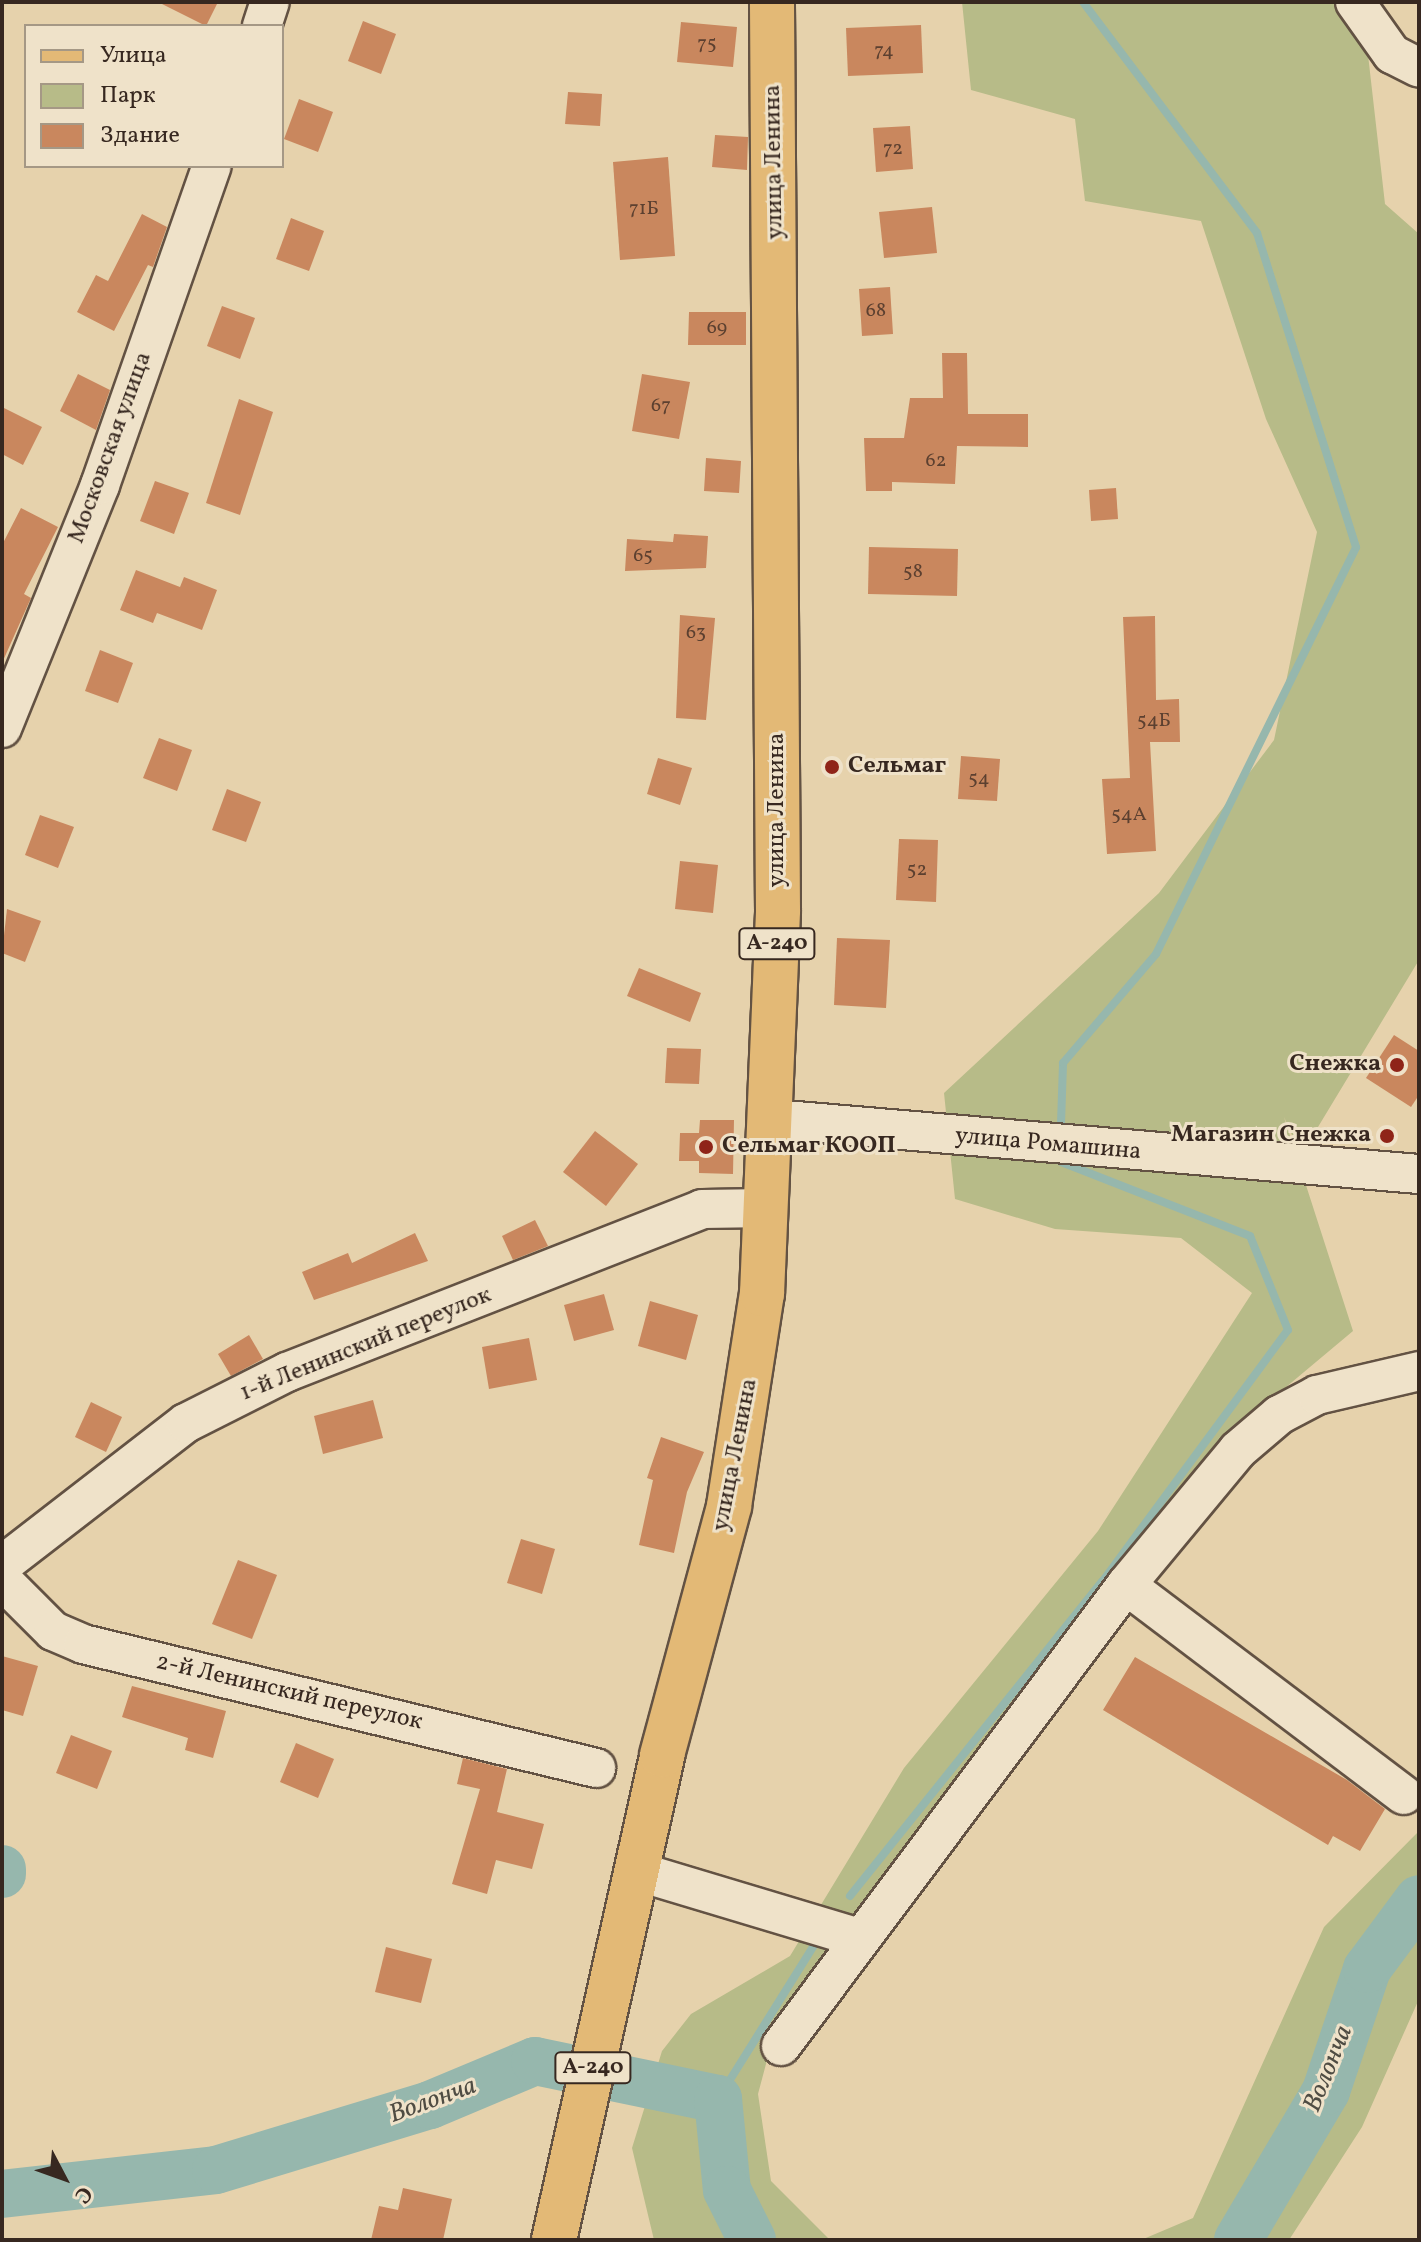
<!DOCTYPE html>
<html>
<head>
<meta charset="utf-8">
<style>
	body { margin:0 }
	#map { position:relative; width:1421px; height:2242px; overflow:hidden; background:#e6d2ac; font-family:Vollkorn,serif }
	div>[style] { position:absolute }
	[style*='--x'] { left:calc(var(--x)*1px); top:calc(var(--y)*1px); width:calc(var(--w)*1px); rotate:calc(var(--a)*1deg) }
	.green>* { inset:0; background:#b7bb88 }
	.stream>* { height:8px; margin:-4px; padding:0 4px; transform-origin:4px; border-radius:4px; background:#96b7ad }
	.river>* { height:48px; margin:-24px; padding:0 24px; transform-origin:24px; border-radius:24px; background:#96b7ad }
	.building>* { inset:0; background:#c9875e }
	.roads { filter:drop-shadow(2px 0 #635243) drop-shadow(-2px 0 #635243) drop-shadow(0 2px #635243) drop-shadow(0 -2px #635243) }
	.minor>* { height:38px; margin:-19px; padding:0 19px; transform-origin:19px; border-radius:19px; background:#efe2c9 }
	.major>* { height:44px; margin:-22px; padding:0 22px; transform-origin:22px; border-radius:22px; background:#e3b976 }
	.dots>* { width:22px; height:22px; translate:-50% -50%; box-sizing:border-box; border:4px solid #efe2c9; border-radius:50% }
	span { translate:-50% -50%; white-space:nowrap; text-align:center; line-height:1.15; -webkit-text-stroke:6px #efe2c9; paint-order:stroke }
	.number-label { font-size:20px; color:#5c4030 }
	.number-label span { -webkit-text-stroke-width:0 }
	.shield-label span { padding:2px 6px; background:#efe2c9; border:2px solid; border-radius:6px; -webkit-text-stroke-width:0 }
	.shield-label { font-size:22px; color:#372820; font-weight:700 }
	.street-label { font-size:24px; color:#372820 }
	.poi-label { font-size:24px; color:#372820; font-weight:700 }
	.left { translate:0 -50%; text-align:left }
	.right { translate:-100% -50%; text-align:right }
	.water-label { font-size:26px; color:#4f4c43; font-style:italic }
	.frame { position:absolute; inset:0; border:4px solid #372820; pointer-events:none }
	.legend { position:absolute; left:24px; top:24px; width:260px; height:144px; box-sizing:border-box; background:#efe2c9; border:2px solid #a59885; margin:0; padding:10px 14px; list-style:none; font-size:24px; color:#372820 }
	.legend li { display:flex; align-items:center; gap:16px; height:40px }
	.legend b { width:40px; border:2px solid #a59885 }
	.north { position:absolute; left:24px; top:2138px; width:80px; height:80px; -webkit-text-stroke:6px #efe2c9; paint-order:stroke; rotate:131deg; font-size:22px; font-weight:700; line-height:32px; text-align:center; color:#372820 }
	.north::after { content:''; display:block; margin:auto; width:28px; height:36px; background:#372820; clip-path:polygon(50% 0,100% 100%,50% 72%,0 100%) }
</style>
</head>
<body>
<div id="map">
	<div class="green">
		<i style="clip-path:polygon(962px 2px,1362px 2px,1385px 204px,1419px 234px,1419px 960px,1318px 1127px,1295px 1142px,1284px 1117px,1353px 1331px,1237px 1428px,770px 2049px,758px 2094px,771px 2181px,830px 2240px,654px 2240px,632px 2148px,662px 2051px,691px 2014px,790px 1956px,904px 1768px,1098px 1531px,1252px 1293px,1181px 1238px,1055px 1229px,955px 1199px,944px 1093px,1159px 893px,1274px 740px,1317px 532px,1266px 419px,1201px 221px,1085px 201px,1075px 119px,971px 90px)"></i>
		<i style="clip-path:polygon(1419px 1831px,1419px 1999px,1362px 2127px,1289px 2240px,1141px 2240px,1193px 2218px,1324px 1927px)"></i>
	</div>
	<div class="stream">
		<i style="--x:1061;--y:1124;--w:61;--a:-88.1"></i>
		<i style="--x:1063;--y:1063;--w:143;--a:-49.5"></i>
		<i style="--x:1156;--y:954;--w:453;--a:-63.8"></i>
		<i style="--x:1356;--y:547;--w:329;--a:-107.5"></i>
		<i style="--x:1257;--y:233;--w:289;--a:-127"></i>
		<i style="--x:850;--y:1896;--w:403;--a:-51.3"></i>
		<i style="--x:1102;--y:1582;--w:313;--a:-53.6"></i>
		<i style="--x:1288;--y:1330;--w:101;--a:-112"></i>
		<i style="--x:1250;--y:1236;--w:203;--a:-158.6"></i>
		<i style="--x:718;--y:2099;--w:192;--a:-58"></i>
	</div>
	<div class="river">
		<i style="--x:2;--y:1869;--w:5;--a:90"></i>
		<i style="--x:2;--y:2194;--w:215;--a:-6.4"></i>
		<i style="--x:216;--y:2170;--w:224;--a:-16.9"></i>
		<i style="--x:430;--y:2105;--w:114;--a:-22.7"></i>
		<i style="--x:535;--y:2061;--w:187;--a:11.7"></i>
		<i style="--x:718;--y:2099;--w:91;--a:84.4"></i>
		<i style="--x:727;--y:2190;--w:56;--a:63.4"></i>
		<i style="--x:1238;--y:2240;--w:173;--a:-59.4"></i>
		<i style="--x:1326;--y:2091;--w:129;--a:-71.4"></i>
		<i style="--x:1367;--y:1969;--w:87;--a:-53.4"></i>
	</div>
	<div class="building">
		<i style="clip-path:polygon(158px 2px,218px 2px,206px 26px)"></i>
		<i style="clip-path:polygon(363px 21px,396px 34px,381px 74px,348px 61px)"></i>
		<i style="clip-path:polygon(681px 22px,737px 27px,733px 67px,677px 62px)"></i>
		<i style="clip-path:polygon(921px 25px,923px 73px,848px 76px,846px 28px)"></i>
		<i style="clip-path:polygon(568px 92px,602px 94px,600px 126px,565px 124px)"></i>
		<i style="clip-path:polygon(299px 99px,333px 112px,318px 152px,284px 139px)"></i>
		<i style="clip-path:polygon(910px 126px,913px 169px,876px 172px,873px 128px)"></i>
		<i style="clip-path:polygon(715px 135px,748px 137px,747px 170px,712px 167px)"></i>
		<i style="clip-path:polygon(668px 157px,675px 256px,620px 260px,613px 162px)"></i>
		<i style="clip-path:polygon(932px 207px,937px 253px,884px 258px,879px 212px)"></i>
		<i style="clip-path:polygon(142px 214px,167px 227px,153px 267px,148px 265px,114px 331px,77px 312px,96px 275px,108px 281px)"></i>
		<i style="clip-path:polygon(291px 218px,324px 231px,309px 271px,276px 259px)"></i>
		<i style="clip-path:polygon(890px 287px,893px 334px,862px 336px,859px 289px)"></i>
		<i style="clip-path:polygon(222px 306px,255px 318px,240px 359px,207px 346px)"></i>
		<i style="clip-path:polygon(689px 312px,746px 312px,746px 345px,688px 345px)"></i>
		<i style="clip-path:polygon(942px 353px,967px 353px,968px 414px,1028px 414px,1028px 447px,957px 446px,955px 484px,892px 482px,892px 491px,866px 491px,864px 438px,904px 438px,910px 398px,943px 398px)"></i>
		<i style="clip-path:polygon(78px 374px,110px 390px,96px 430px,60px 411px)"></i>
		<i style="clip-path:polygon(642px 374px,690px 382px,679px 439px,632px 431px)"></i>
		<i style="clip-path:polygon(239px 399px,273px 412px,240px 515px,206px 503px)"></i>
		<i style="clip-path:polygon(2px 407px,42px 427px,23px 465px,2px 454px)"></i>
		<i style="clip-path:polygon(706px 458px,741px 461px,739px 493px,704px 491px)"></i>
		<i style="clip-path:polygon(155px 481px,189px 493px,174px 534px,140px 521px)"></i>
		<i style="clip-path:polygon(1116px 488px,1118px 519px,1091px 521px,1089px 490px)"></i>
		<i style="clip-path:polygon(21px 508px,58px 527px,24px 594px,31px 598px,2px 663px,2px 545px)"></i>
		<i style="clip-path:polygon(674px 534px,708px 536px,706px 568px,625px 571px,627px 539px,673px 542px)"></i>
		<i style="clip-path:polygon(869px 547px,958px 549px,957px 596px,868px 594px)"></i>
		<i style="clip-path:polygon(136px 570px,180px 587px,184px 577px,217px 590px,202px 630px,157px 613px,153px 623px,120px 610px)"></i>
		<i style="clip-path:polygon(680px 615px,715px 618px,706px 720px,676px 718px)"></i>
		<i style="clip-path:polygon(1155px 616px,1156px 700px,1179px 699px,1180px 742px,1150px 742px,1156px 851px,1107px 854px,1102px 779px,1130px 778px,1123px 617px)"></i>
		<i style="clip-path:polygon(100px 650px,133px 663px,118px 703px,85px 691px)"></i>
		<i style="clip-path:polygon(159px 738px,192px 750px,177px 791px,143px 778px)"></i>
		<i style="clip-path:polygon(961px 756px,1000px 759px,997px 801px,958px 799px)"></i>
		<i style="clip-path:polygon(658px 758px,692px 768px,680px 805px,647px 794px)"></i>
		<i style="clip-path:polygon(227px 789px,261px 802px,246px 842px,212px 830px)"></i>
		<i style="clip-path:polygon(40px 815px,74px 827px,58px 868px,25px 855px)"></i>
		<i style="clip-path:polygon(899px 839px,938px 840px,936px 902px,896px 900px)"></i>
		<i style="clip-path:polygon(680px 861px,718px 865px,713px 913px,675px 909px)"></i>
		<i style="clip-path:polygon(7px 909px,41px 921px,25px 962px,2px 953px)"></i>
		<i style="clip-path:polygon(837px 938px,890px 940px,886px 1008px,834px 1005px)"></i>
		<i style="clip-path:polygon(639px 968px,701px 993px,690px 1022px,627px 996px)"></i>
		<i style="clip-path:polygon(1394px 1035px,1419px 1051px,1419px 1095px,1411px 1107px,1366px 1078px)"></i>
		<i style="clip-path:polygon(667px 1048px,701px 1049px,699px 1084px,665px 1083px)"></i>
		<i style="clip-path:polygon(700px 1120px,734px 1120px,733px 1174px,699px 1173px,699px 1161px,679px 1161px,680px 1133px,699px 1133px)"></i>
		<i style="clip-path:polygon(595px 1131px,638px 1164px,606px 1206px,563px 1172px)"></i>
		<i style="clip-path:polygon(535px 1220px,548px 1246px,513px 1260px,502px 1236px)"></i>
		<i style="clip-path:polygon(415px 1233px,428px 1261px,314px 1300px,302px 1272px,348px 1253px,352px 1263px)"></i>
		<i style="clip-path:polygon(604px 1294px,614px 1330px,574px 1341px,564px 1305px)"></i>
		<i style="clip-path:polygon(650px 1301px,698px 1315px,686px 1360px,638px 1346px)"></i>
		<i style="clip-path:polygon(249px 1335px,263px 1359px,231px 1376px,218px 1354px)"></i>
		<i style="clip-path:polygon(529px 1338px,537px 1380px,489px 1389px,482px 1347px)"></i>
		<i style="clip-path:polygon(373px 1400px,383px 1438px,323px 1454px,314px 1416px)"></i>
		<i style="clip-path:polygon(91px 1402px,122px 1417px,106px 1452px,75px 1437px)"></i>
		<i style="clip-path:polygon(661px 1437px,704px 1452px,687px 1492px,674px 1553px,639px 1545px,653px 1480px,647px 1478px)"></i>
		<i style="clip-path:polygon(521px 1539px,555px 1549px,542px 1594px,507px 1583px)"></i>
		<i style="clip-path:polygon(238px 1560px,277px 1575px,252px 1639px,212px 1624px)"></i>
		<i style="clip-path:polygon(2px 1656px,38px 1666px,23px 1716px,2px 1710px)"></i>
		<i style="clip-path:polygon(1135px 1657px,1347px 1780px,1385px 1809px,1360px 1851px,1333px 1836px,1328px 1845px,1103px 1710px)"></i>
		<i style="clip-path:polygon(132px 1686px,226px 1711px,213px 1758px,185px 1750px,188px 1738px,122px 1717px)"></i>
		<i style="clip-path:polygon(71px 1735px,112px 1751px,97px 1789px,56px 1773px)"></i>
		<i style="clip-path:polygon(296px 1743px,334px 1759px,318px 1798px,280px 1782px)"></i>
		<i style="clip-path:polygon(463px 1758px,507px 1769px,497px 1812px,544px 1824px,532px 1869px,496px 1860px,487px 1894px,452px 1884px,480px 1789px,457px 1784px)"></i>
		<i style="clip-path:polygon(386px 1947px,432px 1959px,421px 2003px,375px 1992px)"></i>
		<i style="clip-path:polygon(403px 2188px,452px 2199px,443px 2240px,371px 2240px,379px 2206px,398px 2210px)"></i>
	</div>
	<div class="roads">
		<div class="minor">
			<i style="--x:1355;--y:2;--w:64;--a:54.6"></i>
			<i style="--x:1392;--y:54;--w:30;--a:27"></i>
			<i style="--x:262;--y:26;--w:25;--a:-72"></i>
			<i style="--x:2;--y:728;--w:262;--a:-68"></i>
			<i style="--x:100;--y:485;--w:338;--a:-70.7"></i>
			<i style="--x:773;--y:1119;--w:648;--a:4.87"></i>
			<i style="--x:2;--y:1565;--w:232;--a:-37.7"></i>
			<i style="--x:186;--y:1423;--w:113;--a:-26.8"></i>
			<i style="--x:287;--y:1372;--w:446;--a:-21.4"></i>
			<i style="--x:702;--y:1209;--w:66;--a:-0.9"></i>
			<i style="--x:2;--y:1580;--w:72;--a:45"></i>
			<i style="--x:53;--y:1631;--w:33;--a:23"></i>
			<i style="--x:83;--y:1644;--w:528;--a:13.59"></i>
			<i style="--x:1126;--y:1585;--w:348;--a:37.1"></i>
			<i style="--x:636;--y:1871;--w:234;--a:16.7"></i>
			<i style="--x:781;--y:2046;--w:576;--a:-53.19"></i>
			<i style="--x:1126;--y:1585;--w:175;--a:-50.3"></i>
			<i style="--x:1238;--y:1450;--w:54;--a:-40.5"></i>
			<i style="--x:1279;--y:1415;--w:43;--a:-27.8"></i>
			<i style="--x:1317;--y:1395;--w:105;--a:-13.2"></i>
		</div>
		<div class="major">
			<i style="--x:554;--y:2240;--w:497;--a:-77.4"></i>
			<i style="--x:662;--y:1755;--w:258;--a:-74.9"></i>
			<i style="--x:729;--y:1506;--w:215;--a:-81.2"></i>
			<i style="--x:762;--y:1294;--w:384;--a:-87.6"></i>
			<i style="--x:778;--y:910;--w:908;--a:-90.38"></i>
		</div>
	</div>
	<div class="dots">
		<i style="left:832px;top:767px;background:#8f2418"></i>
		<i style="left:1397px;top:1065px;background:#8f2418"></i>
		<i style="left:1387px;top:1136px;background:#8f2418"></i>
		<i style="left:706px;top:1147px;background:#8f2418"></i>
	</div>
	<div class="number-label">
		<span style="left:707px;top:44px">75</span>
		<span style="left:884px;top:51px">74</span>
		<span style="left:893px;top:149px">72</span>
		<span style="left:644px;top:209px">71Б</span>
		<span style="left:876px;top:311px">68</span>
		<span style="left:717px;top:328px">69</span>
		<span style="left:661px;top:406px">67</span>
		<span style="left:936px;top:461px">62</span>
		<span style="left:643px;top:556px">65</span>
		<span style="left:913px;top:572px">58</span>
		<span style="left:696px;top:633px">63</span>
		<span style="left:1154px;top:721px">54Б</span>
		<span style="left:979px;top:779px">54</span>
		<span style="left:1129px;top:815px">54А</span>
		<span style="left:917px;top:870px">52</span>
	</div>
	<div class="shield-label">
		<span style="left:777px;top:944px">А-240</span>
		<span style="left:593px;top:2068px">А-240</span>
	</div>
	<div class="street-label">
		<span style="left:775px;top:162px;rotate:-91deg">улица Ленина</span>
		<span style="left:111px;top:448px;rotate:-70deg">Московская улица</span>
		<span style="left:778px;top:810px;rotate:-90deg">улица Ленина</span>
		<span style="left:1048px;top:1145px;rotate:5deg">улица Ромашина</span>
		<span style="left:366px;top:1345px;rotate:-22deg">1-й Ленинский переулок</span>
		<span style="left:736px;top:1455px;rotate:-79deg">улица Ленина</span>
		<span style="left:289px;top:1693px;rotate:13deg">2-й Ленинский переулок</span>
	</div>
	<div class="poi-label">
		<span class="left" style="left:848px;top:767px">Сельмаг</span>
		<span class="right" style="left:1381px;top:1065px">Снежка</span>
		<span class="right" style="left:1371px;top:1136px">Магазин Снежка</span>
		<span class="left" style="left:722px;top:1147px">Сельмаг КООП</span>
	</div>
	<div class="water-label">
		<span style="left:1329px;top:2069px;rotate:-68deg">Волонча</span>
		<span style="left:433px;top:2101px;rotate:-20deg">Волонча</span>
	</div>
	<div class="frame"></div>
	<ul class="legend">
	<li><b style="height:10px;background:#e3b976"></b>Улица</li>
	<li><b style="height:22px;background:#b7bb88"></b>Парк</li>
	<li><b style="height:22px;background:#c9875e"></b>Здание</li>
	</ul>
	<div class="north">С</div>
</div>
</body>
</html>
